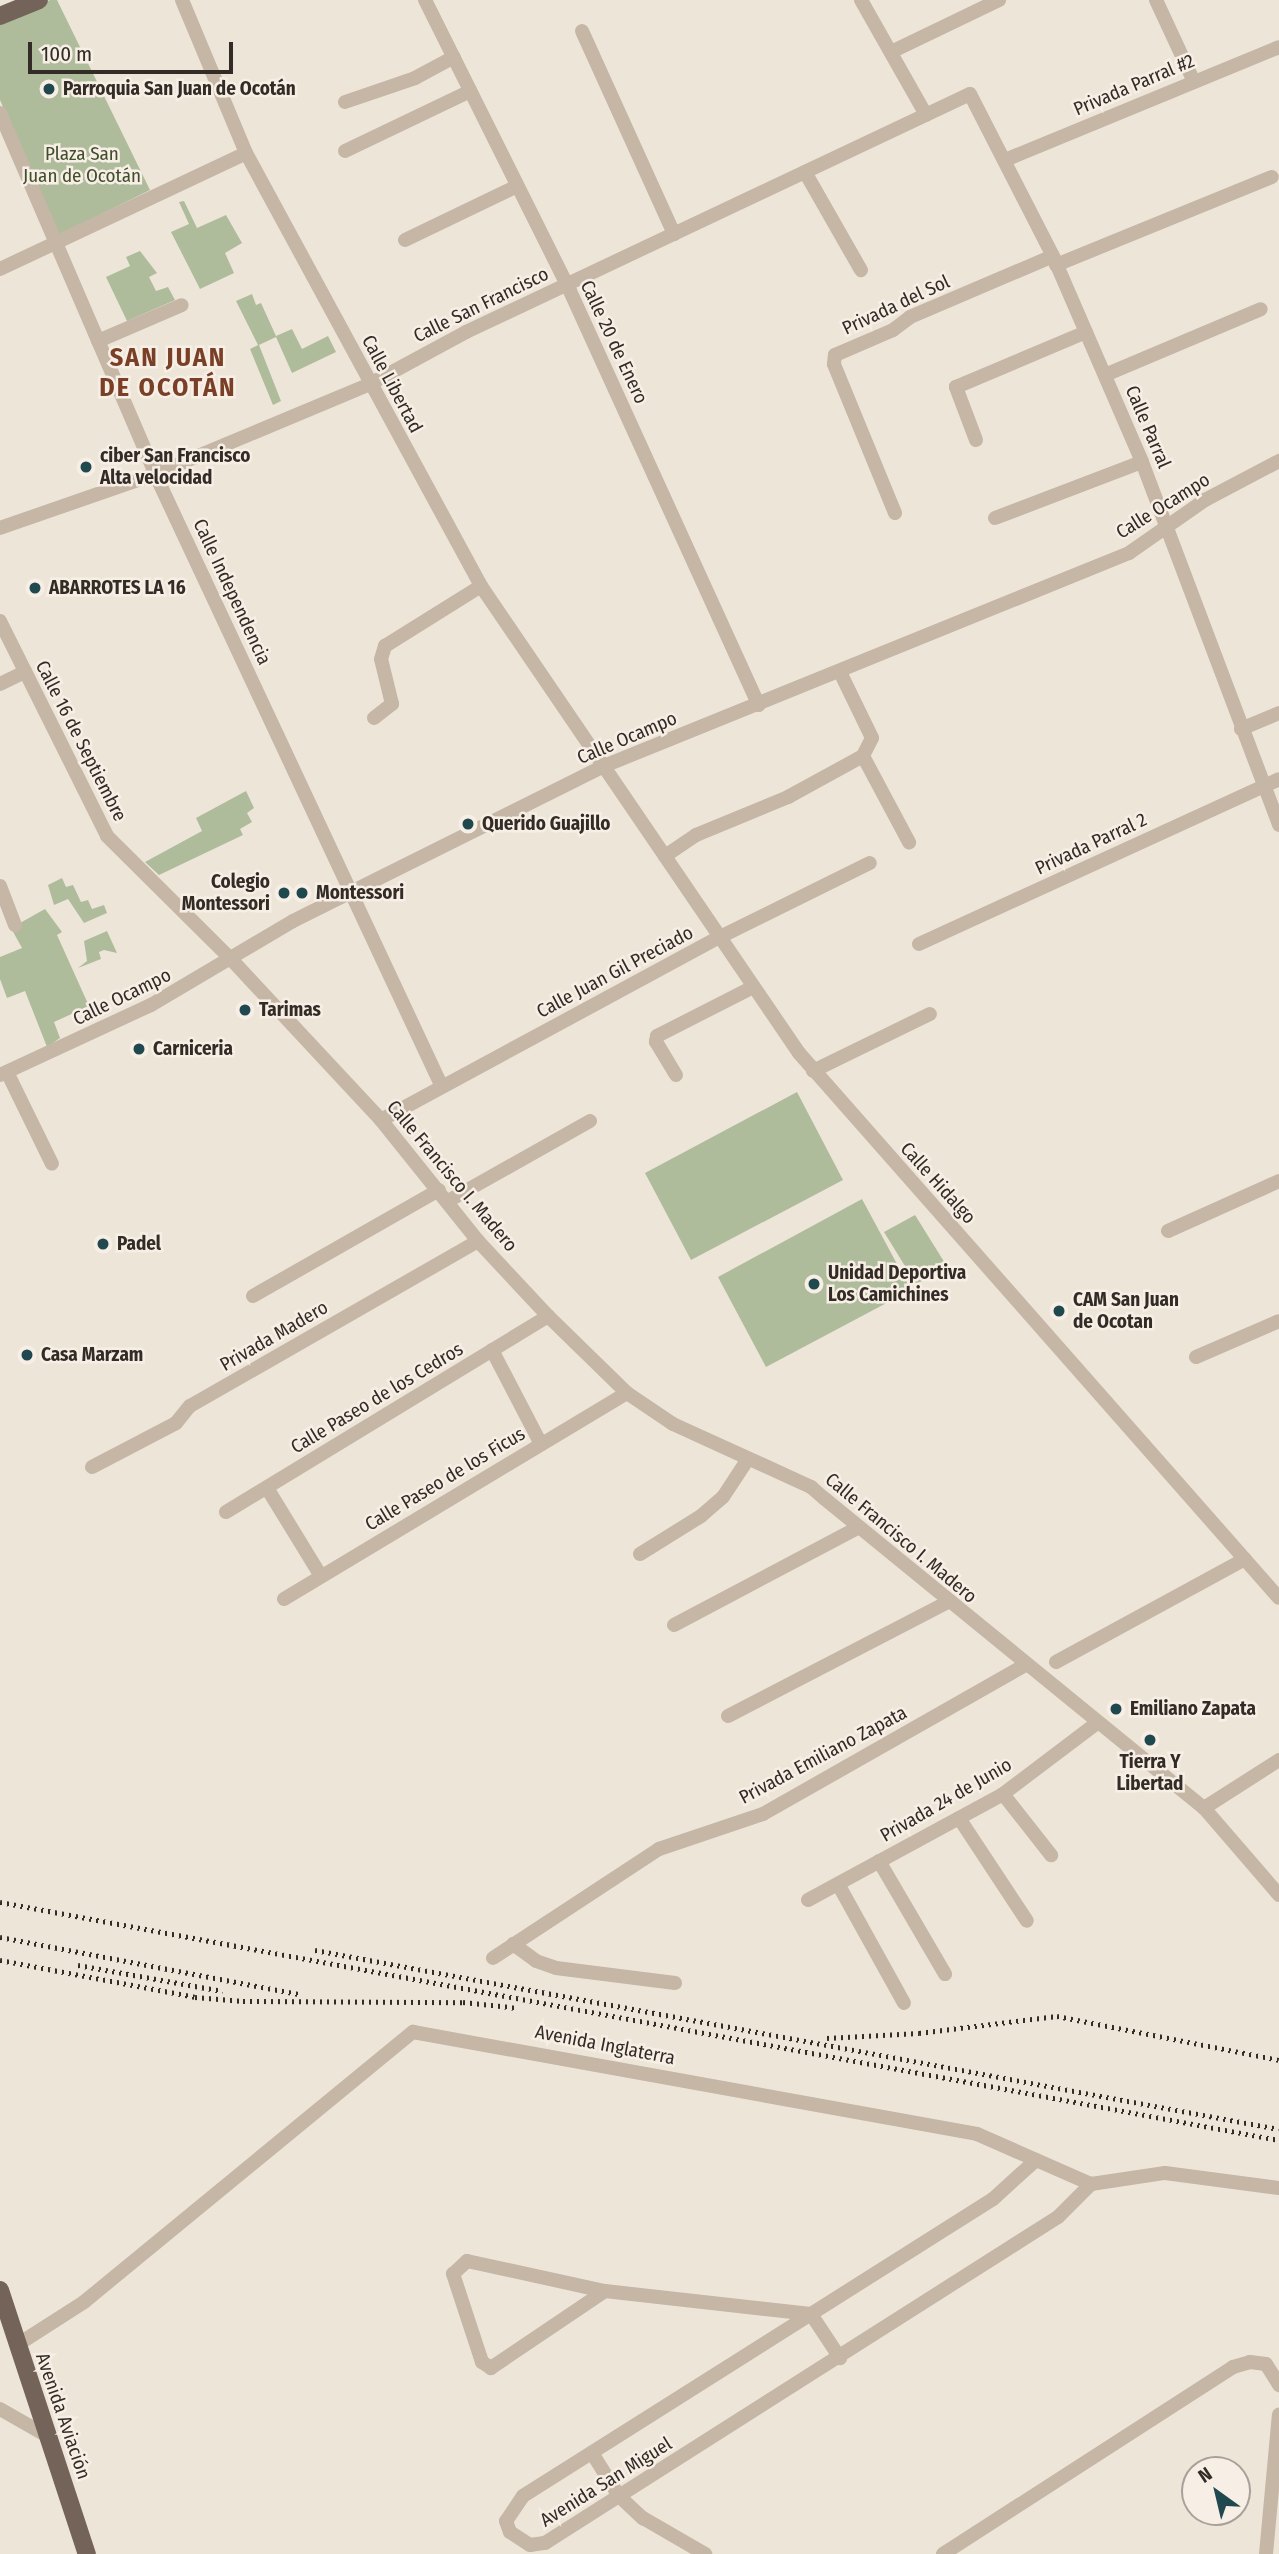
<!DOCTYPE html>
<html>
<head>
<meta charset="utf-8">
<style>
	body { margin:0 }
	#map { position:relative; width:1279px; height:2554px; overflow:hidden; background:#eee5d9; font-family:"Fira Sans Condensed",sans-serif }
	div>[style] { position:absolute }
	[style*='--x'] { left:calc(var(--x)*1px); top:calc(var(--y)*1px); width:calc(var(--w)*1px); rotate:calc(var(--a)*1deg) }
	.green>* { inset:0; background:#afbc9b }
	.minor>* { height:14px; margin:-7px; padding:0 7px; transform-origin:7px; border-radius:7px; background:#c5b6a6 }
	.major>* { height:18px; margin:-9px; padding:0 9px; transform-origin:9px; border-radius:9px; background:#736359 }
	.rail>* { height:4.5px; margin-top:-2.25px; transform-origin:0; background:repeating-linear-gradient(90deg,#322b26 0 2px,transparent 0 7px) }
	.dots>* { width:19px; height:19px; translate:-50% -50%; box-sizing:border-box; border:4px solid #f7efe5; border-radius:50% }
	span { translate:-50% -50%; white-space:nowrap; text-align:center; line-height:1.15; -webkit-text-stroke:5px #f7efe5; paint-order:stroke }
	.street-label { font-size:19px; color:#322b26 }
	.poi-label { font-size:19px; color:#322b26; font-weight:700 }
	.left { translate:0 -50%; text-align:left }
	.right { translate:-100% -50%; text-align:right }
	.park-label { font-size:19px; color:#404e2d }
	.district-label { font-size:26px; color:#793f27; font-weight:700; letter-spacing:2px }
	.north { position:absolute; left:1181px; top:2456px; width:70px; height:70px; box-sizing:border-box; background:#f7efe5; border:2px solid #a8a199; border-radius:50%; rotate:326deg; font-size:19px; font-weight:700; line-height:28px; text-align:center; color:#322b26 }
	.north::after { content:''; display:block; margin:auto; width:24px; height:32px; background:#20494f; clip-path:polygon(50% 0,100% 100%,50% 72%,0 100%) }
	.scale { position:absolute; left:28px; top:42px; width:205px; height:32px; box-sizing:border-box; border:4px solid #322b26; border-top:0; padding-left:9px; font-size:21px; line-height:24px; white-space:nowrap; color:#322b26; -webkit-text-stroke:5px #f7efe5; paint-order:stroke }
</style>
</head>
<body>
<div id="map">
	<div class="green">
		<i style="clip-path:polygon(50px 0,57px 0,150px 190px,57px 236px,0 100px,0 22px)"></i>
		<i style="clip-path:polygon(184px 201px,197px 228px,226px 215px,242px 243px,225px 253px,234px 273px,200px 289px,171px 232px,189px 224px,179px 202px)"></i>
		<i style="clip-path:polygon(140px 251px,157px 273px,149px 277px,156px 291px,168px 287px,175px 300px,127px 321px,106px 277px,130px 266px,126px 257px)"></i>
		<i style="clip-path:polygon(252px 294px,256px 305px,261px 303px,276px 336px,292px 329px,302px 349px,328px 336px,336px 352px,292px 373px,276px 337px,259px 345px,281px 401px,273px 405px,250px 349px,258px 345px,236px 301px)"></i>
		<i style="clip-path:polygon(246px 791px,254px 808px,247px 813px,252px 822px,240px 829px,243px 835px,159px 875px,145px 862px,202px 831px,196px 818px)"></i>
		<i style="clip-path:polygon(62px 878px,66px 887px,73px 885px,81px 902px,88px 900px,92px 909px,104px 905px,107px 913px,84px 923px,68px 899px,54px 905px,48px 885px)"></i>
		<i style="clip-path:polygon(45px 909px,62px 932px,57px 935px,89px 1006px,54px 1022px,60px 1038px,47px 1047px,25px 991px,7px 998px,0 979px,0 957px,22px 948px,11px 928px)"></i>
		<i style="clip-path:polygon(107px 931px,117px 953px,104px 950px,99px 952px,101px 959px,78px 968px,87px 961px,84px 941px)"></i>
		<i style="clip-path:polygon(797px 1092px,843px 1180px,691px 1260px,645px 1173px)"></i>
		<i style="clip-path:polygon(862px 1199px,911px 1290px,766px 1367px,718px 1277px)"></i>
		<i style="clip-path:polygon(915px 1215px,948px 1268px,916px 1284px,884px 1232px)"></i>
	</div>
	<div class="minor">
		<i style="--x:182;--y:0;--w:166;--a:67.3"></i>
		<i style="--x:246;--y:153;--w:493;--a:61.5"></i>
		<i style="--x:481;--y:586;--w:565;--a:55.75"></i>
		<i style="--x:799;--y:1053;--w:726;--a:48.63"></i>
		<i style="--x:425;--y:0;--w:325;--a:63.5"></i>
		<i style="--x:570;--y:291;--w:455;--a:65.5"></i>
		<i style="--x:861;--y:0;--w:132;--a:60.5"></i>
		<i style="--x:1156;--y:0;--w:90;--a:65.1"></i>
		<i style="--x:582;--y:31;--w:223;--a:65.6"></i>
		<i style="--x:891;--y:52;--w:120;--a:-25.7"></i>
		<i style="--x:345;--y:102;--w:74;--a:-18.9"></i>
		<i style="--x:415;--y:78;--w:44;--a:-28.3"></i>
		<i style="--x:0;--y:113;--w:397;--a:66.7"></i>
		<i style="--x:157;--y:478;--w:672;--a:64.92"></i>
		<i style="--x:345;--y:151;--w:139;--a:-25.6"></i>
		<i style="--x:1005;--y:160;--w:296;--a:-22.4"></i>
		<i style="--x:805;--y:172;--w:113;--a:60.3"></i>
		<i style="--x:405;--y:240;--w:124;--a:-25.7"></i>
		<i style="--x:1056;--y:265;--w:233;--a:-22.2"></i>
		<i style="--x:0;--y:269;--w:272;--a:-25.2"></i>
		<i style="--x:98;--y:341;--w:91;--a:-23.2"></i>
		<i style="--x:1105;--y:375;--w:169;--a:-22.9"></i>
		<i style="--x:976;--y:440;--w:57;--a:-110.7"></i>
		<i style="--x:956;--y:387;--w:141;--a:-22.9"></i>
		<i style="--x:895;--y:513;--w:161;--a:-112.3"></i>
		<i style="--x:834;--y:364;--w:9;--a:-84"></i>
		<i style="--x:835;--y:355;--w:63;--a:-23.3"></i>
		<i style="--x:893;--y:330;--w:21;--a:-37"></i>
		<i style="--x:910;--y:317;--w:155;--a:-23.1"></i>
		<i style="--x:995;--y:518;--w:157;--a:-20.9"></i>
		<i style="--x:0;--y:528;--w:164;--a:-19.2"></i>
		<i style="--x:155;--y:474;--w:233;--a:-22.7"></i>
		<i style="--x:370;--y:384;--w:109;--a:-28.4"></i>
		<i style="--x:466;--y:332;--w:557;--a:-25.28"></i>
		<i style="--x:970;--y:94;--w:182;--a:62.9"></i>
		<i style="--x:1053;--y:256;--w:224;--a:66.6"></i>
		<i style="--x:1142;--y:462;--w:388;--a:69.3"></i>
		<i style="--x:0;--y:621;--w:240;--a:63.5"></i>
		<i style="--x:107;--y:836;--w:173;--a:44.8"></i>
		<i style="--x:230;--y:958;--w:221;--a:47"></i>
		<i style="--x:381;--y:1120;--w:155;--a:51.3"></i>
		<i style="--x:478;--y:1241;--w:103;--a:47"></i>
		<i style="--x:548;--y:1316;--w:110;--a:44.3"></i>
		<i style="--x:627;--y:1393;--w:55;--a:34"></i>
		<i style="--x:673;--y:1424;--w:152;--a:24.5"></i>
		<i style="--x:811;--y:1487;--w:18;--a:41"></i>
		<i style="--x:825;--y:1499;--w:489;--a:39.2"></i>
		<i style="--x:1204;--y:1808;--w:115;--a:49.2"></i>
		<i style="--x:840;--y:672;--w:73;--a:64.1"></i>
		<i style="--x:872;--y:738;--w:20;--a:117"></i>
		<i style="--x:863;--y:756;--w:98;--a:61.9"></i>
		<i style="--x:0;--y:684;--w:28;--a:-26"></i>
		<i style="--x:374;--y:718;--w:23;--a:-38"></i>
		<i style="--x:392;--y:704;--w:46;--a:-103.7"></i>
		<i style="--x:381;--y:659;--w:14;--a:-73"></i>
		<i style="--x:385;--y:646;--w:113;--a:-32"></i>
		<i style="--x:1241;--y:729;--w:41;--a:-22.8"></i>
		<i style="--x:665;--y:856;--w:37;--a:-34"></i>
		<i style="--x:696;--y:835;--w:100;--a:-22.4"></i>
		<i style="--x:788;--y:797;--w:85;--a:-28.7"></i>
		<i style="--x:0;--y:886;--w:42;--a:69"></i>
		<i style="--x:919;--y:944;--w:396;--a:-24.6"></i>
		<i style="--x:813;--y:1071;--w:130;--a:-26"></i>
		<i style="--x:7;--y:1072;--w:102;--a:63.9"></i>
		<i style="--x:0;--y:1075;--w:166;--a:-24.9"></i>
		<i style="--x:151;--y:1005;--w:165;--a:-30.6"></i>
		<i style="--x:293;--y:921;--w:347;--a:-26.5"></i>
		<i style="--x:604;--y:766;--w:567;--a:-22.08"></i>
		<i style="--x:1129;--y:553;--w:93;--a:-34.9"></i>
		<i style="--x:1205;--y:500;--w:84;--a:-27.8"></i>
		<i style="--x:676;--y:1075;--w:39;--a:-121"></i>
		<i style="--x:656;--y:1042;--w:6;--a:-81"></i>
		<i style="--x:657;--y:1036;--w:108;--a:-27"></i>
		<i style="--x:381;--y:1120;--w:385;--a:-28.4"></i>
		<i style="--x:720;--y:937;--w:167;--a:-26.3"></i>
		<i style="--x:448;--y:1201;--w:163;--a:-29.4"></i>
		<i style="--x:1168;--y:1231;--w:122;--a:-24.2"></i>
		<i style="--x:253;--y:1296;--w:214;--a:-29.7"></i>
		<i style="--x:492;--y:1350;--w:106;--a:62.5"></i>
		<i style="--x:1196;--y:1357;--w:90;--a:-23.4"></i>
		<i style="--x:92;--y:1467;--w:95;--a:-27.6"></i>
		<i style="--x:176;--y:1423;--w:22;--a:-51"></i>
		<i style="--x:190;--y:1406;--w:332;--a:-29.8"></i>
		<i style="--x:267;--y:1488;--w:103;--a:58.5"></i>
		<i style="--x:226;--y:1512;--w:377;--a:-31.3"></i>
		<i style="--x:640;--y:1554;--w:72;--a:-31.9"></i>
		<i style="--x:701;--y:1516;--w:29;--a:-41"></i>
		<i style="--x:723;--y:1497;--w:45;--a:-56.7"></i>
		<i style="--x:284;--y:1599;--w:400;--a:-31"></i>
		<i style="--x:674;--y:1625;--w:209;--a:-27.9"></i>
		<i style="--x:1056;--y:1662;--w:215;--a:-28.6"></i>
		<i style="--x:728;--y:1716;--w:248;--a:-27.4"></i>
		<i style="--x:1003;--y:1794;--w:78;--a:51.8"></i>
		<i style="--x:1204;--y:1808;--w:89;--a:-32.6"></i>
		<i style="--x:959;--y:1818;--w:123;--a:56.6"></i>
		<i style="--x:879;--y:1861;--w:131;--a:59.7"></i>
		<i style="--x:838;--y:1884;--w:136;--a:61"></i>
		<i style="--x:808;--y:1900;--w:222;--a:-28.5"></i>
		<i style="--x:1003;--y:1794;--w:118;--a:-37.1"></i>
		<i style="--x:513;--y:1944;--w:29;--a:36"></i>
		<i style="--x:536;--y:1961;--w:21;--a:19"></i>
		<i style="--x:556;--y:1968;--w:120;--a:7.2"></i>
		<i style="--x:493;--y:1958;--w:199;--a:-33.3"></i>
		<i style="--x:659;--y:1849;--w:110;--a:-18.6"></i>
		<i style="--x:763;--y:1814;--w:301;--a:-29.6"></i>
		<i style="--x:1036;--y:2160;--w:58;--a:137.8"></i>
		<i style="--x:993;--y:2199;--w:556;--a:147.71"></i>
		<i style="--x:523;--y:2496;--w:30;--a:124"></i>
		<i style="--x:506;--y:2521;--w:12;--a:70"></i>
		<i style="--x:510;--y:2532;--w:24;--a:33"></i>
		<i style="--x:530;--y:2545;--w:15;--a:-8"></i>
		<i style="--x:545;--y:2543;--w:608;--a:-32.44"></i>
		<i style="--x:1058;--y:2217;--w:47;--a:-45"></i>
		<i style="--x:605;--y:2291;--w:138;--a:146"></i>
		<i style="--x:491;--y:2368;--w:11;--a:-146"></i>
		<i style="--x:482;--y:2362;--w:93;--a:-108.2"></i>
		<i style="--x:453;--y:2274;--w:19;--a:-43"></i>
		<i style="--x:467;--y:2261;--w:141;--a:12.3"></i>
		<i style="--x:605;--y:2291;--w:207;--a:6.4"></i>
		<i style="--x:811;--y:2314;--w:53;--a:56.6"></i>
		<i style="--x:17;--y:2345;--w:80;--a:-32.7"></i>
		<i style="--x:84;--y:2302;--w:426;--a:-39.4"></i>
		<i style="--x:413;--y:2032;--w:573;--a:10.25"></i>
		<i style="--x:977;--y:2134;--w:124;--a:23.7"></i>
		<i style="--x:1091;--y:2184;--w:75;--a:-8.5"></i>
		<i style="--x:1165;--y:2173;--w:115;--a:7.5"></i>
		<i style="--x:0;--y:2409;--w:56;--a:29.7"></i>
		<i style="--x:592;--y:2453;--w:51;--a:57.9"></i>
		<i style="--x:619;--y:2496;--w:33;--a:43"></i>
		<i style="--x:643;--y:2518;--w:72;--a:30.1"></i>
		<i style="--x:943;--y:2554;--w:345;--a:-32.8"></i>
		<i style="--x:1233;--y:2367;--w:18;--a:-16"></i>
		<i style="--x:1250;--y:2362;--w:16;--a:7"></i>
		<i style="--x:1266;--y:2364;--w:25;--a:58"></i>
		<i style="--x:1266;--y:2554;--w:140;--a:-84.7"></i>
	</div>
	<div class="major">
		<i style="--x:0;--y:16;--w:42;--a:-22.3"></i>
		<i style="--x:0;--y:2290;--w:278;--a:71.8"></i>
	</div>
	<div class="rail">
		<i style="--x:0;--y:1902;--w:1301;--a:10.54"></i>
		<i style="--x:0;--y:1937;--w:304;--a:10.8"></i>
		<i style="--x:315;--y:1950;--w:980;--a:10.52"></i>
		<i style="--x:0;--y:1960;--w:198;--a:10.7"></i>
		<i style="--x:195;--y:1997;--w:48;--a:4.8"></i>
		<i style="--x:243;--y:2001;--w:220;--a:0.3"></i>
		<i style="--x:463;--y:2002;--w:55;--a:6.2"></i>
		<i style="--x:78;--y:1965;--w:147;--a:10.2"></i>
		<i style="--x:827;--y:2038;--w:92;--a:-3.1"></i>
		<i style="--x:919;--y:2033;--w:139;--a:-7"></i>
		<i style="--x:1057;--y:2016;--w:226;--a:11.2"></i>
	</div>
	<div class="dots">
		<i style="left:49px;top:89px;background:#20494f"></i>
		<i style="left:86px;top:467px;background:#20494f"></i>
		<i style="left:35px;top:588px;background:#20494f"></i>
		<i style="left:468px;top:824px;background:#20494f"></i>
		<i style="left:284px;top:893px;background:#20494f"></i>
		<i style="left:302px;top:893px;background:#20494f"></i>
		<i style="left:245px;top:1010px;background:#20494f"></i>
		<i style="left:139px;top:1049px;background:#20494f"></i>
		<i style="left:103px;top:1244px;background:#20494f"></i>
		<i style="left:814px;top:1284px;background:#20494f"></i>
		<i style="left:1059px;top:1311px;background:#20494f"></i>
		<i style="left:27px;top:1355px;background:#20494f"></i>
		<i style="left:1116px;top:1709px;background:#20494f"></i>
		<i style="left:1150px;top:1740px;background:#20494f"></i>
	</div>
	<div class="street-label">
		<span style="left:1134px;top:85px;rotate:-23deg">Privada Parral #2</span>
		<span style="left:481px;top:305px;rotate:-26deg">Calle San Francisco</span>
		<span style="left:896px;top:305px;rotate:-25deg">Privada del Sol</span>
		<span style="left:614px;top:342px;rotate:65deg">Calle 20 de Enero</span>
		<span style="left:392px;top:384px;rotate:62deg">Calle Libertad</span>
		<span style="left:1148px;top:427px;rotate:67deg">Calle Parral</span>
		<span style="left:1163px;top:506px;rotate:-32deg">Calle Ocampo</span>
		<span style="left:232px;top:592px;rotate:65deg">Calle Independencia</span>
		<span style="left:627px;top:738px;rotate:-23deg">Calle Ocampo</span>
		<span style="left:81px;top:741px;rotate:63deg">Calle 16 de Septiembre</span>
		<span style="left:1091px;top:844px;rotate:-25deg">Privada Parral 2</span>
		<span style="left:615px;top:972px;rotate:-28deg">Calle Juan Gil Preciado</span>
		<span style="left:122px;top:997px;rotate:-26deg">Calle Ocampo</span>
		<span style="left:452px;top:1176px;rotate:50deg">Calle Francisco I. Madero</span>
		<span style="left:938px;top:1183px;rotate:48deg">Calle Hidalgo</span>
		<span style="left:274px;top:1336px;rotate:-30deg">Privada Madero</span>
		<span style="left:377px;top:1398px;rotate:-31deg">Calle Paseo de los Cedros</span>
		<span style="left:445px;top:1479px;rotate:-31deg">Calle Paseo de los Ficus</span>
		<span style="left:901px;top:1538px;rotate:40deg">Calle Francisco I. Madero</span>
		<span style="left:823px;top:1755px;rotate:-28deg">Privada Emiliano Zapata</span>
		<span style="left:946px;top:1800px;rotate:-30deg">Privada 24 de Junio</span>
		<span style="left:605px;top:2045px;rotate:11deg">Avenida Inglaterra</span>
		<span style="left:63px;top:2416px;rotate:71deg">Avenida Aviación</span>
		<span style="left:606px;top:2482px;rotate:-32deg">Avenida San Miguel</span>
	</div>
	<div class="poi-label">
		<span class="left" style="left:63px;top:89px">Parroquia San Juan de Ocotán</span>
		<span class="left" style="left:100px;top:467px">ciber San Francisco<br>Alta velocidad</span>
		<span class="left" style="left:49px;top:588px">ABARROTES LA 16</span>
		<span class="left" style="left:482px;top:824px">Querido Guajillo</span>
		<span class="right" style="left:270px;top:893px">Colegio<br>Montessori</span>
		<span class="left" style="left:316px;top:893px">Montessori</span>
		<span class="left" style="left:259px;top:1010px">Tarimas</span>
		<span class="left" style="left:153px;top:1049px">Carniceria</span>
		<span class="left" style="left:117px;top:1244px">Padel</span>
		<span class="left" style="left:828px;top:1284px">Unidad Deportiva<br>Los Camichines</span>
		<span class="left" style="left:1073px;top:1311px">CAM San Juan<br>de Ocotan</span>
		<span class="left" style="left:41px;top:1355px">Casa Marzam</span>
		<span class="left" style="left:1130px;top:1709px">Emiliano Zapata</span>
		<span style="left:1150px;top:1773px">Tierra Y<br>Libertad</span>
	</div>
	<div class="park-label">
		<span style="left:82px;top:165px">Plaza San<br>Juan de Ocotán</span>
	</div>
	<div class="district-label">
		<span style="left:168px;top:373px">SAN JUAN<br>DE OCOTÁN</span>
	</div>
	<div class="north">N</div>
	<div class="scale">100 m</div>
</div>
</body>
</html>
